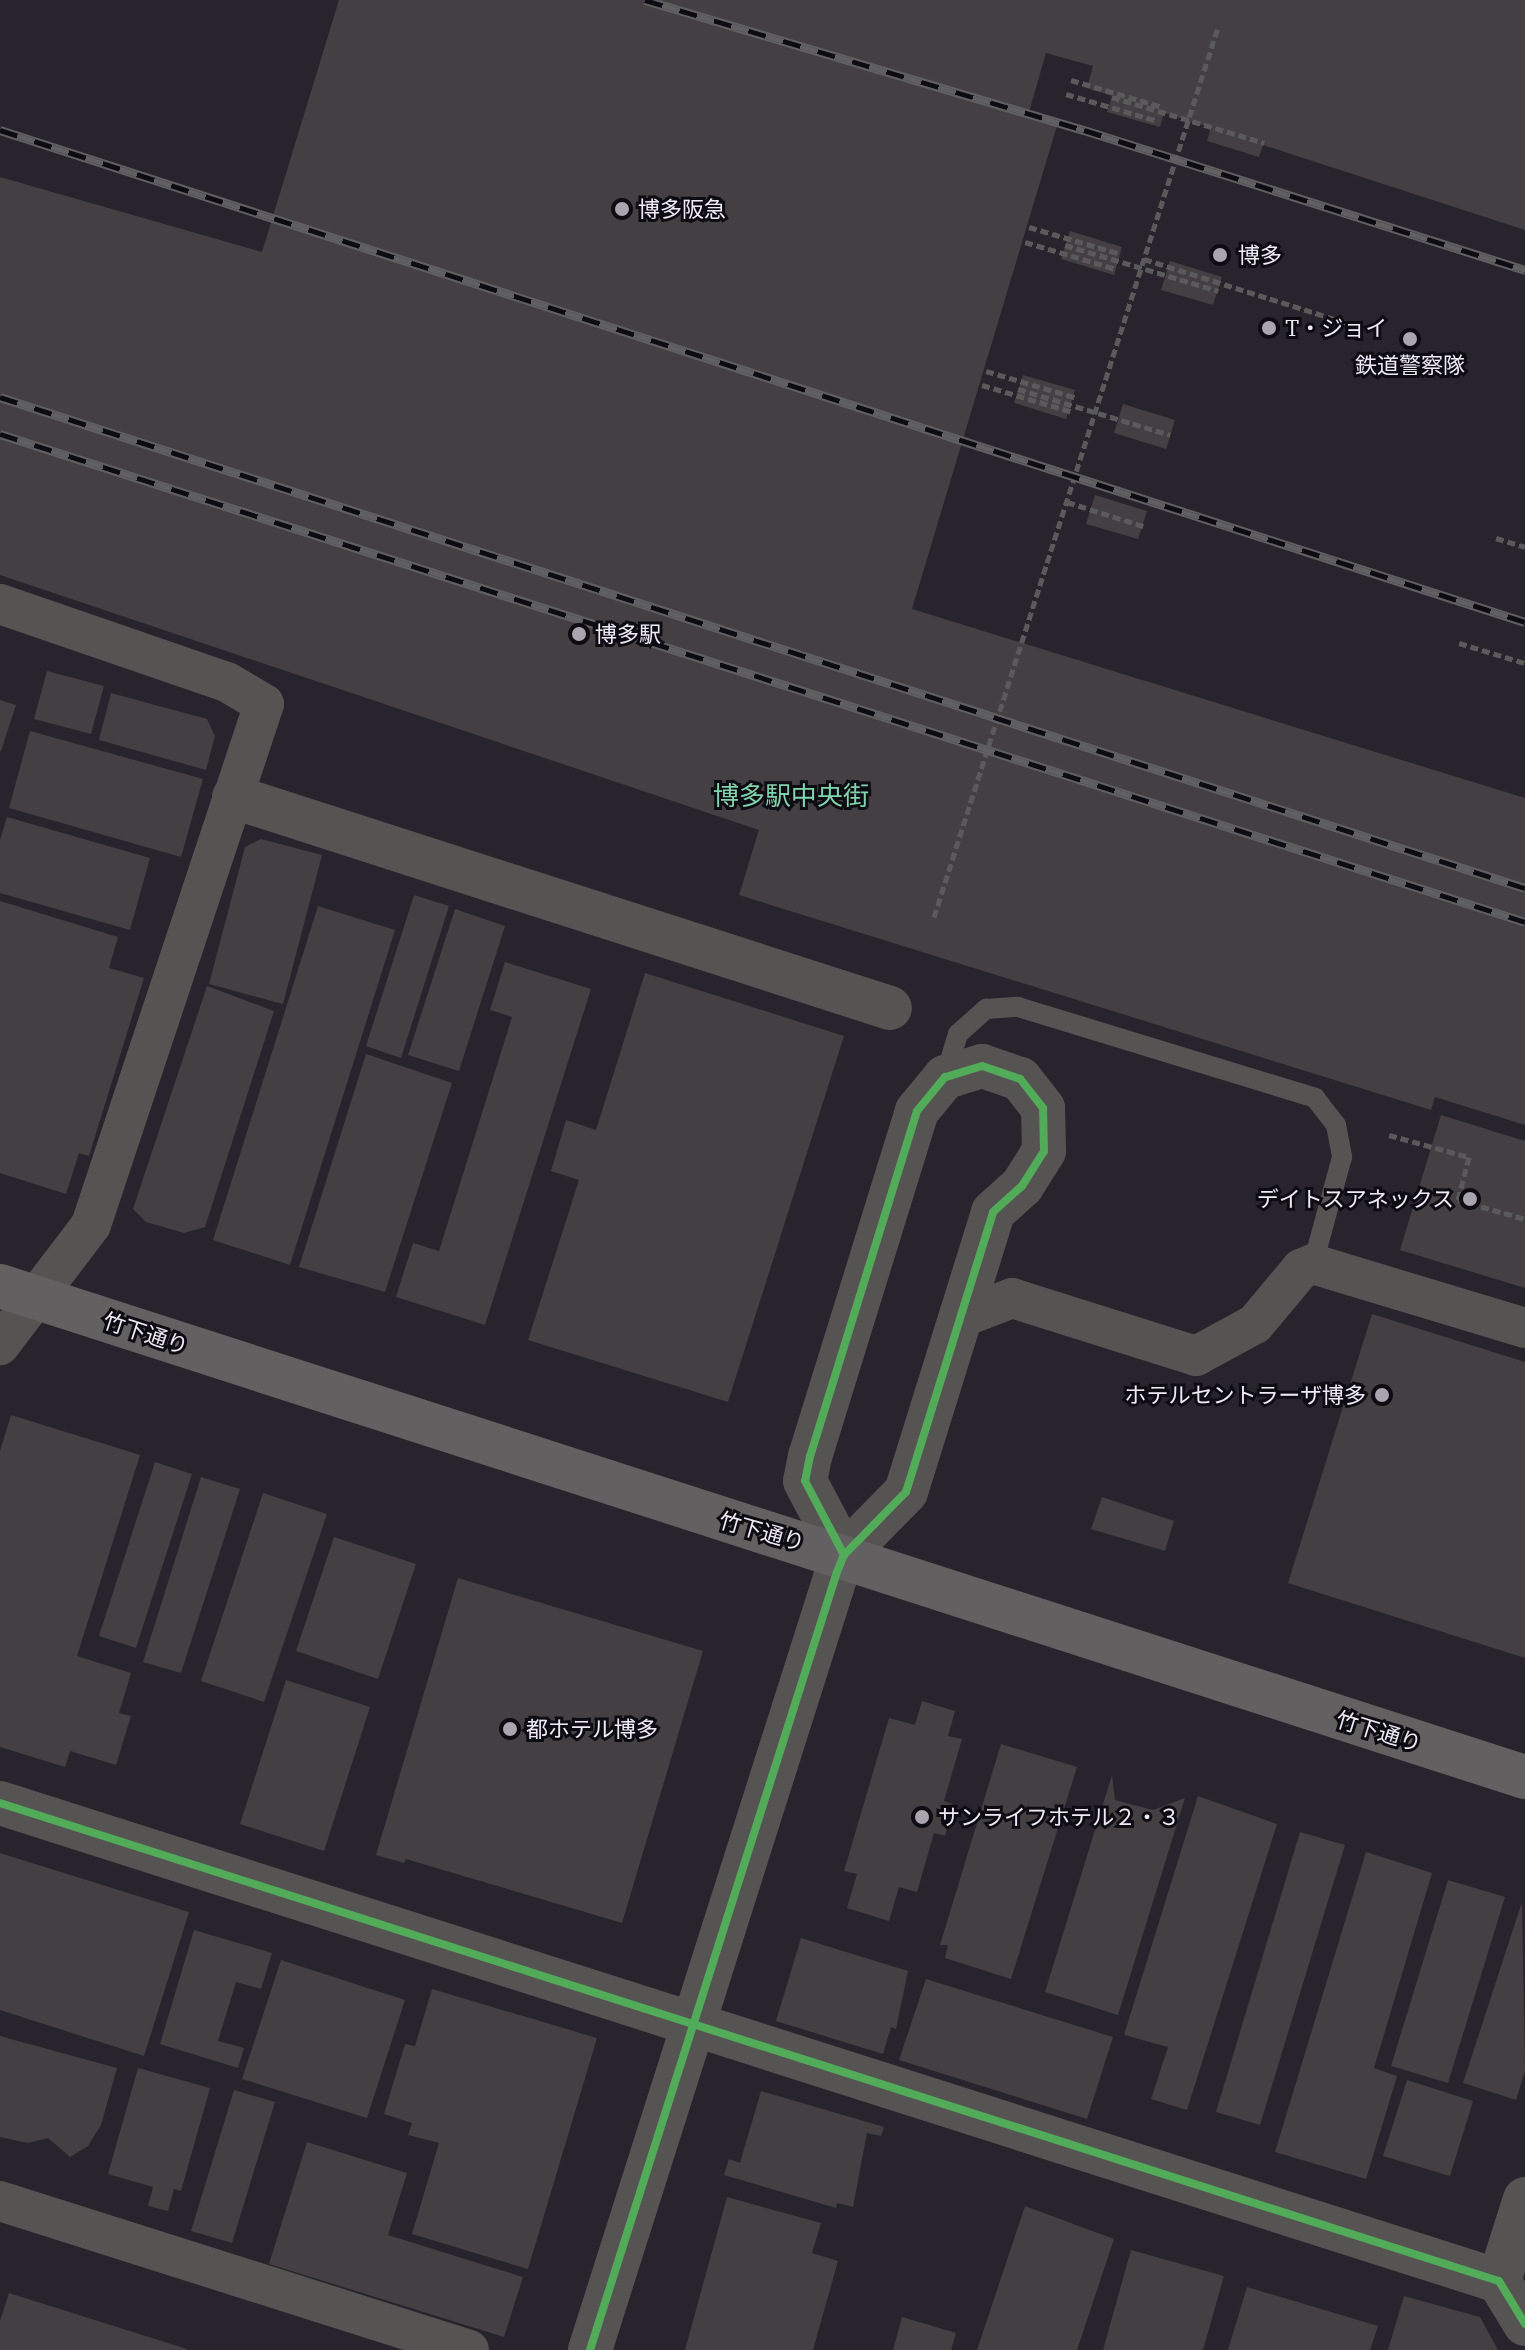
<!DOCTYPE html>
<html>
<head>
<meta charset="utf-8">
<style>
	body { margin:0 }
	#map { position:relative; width:1525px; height:2350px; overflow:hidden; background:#27242d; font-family:"IBM Plex Serif","Noto Sans JP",serif }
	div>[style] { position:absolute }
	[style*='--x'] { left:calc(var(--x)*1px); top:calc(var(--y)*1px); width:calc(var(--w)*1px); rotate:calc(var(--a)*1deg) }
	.building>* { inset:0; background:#433f42 }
	.path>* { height:5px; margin-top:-2.5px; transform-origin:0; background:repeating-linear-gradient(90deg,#5b5a5b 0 8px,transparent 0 12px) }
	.service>* { height:20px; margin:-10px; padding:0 10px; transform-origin:10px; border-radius:10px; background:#565452 }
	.minor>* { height:40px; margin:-20px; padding:0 20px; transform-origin:20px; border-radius:20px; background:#565452 }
	.tertiary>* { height:44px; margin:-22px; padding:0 22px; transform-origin:22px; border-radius:22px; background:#565452 }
	.trunk>* { height:44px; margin:-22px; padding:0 22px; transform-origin:22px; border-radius:22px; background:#626060 }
	.rail>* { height:9px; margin-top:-4.5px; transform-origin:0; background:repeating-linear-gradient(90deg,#0e0c13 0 18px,#605f62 0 36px); box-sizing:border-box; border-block:2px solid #605f62 }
	.cycleway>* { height:8px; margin:-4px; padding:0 4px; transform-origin:4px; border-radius:4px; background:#51ab58 }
	.dots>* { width:22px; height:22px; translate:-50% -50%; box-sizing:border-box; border:4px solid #0e0c13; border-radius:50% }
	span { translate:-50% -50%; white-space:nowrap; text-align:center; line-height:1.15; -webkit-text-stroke:6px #0e0c13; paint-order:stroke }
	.poi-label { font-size:22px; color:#edeaf5 }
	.left { translate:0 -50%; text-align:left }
	.right { translate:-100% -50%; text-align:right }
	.street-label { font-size:22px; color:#edeaf5 }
	.quarter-label { font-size:26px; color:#80d3ab }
</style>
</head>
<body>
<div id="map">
	<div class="building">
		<i style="clip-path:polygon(339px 0,1525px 0,1525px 230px,1263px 145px,1259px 157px,1207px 141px,1211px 128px,1164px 113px,1160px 127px,1107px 112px,1112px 96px,1087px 88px,1093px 66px,1046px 53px,1029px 112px,1059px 119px,912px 609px,1525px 798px,1525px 1125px,1435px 1097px,1431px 1110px,739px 895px,759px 830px,0 575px,0 177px,262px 252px)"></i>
		<i style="clip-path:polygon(1070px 231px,1122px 247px,1114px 275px,1061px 259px)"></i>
		<i style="clip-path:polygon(1170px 261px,1222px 277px,1213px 305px,1161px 290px)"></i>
		<i style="clip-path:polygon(1023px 375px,1075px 390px,1066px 419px,1014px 403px)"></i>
		<i style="clip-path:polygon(1123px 404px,1175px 420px,1166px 449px,1114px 433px)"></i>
		<i style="clip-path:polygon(1095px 495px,1147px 511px,1138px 539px,1086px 524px)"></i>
		<i style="clip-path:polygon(47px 671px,104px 686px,91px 734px,34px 719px)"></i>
		<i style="clip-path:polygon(111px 693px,207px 719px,215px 736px,206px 770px,99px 740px)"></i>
		<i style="clip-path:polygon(0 700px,16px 705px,1px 751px,0 751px)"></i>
		<i style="clip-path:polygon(30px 731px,203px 779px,181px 857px,9px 808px)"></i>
		<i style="clip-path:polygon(7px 817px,150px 858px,130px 930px,0 893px,0 840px)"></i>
		<i style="clip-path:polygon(261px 839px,322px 855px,283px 1004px,209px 984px,245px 847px)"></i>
		<i style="clip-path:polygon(414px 895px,449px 906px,401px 1058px,366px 1046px)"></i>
		<i style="clip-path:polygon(0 901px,118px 937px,109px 968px,144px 978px,89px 1156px,79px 1153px,66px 1194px,0 1173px)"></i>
		<i style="clip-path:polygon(318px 906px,395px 930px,290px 1265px,213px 1240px)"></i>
		<i style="clip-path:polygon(455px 909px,505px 926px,459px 1071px,408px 1055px)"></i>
		<i style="clip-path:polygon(505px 962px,591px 989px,485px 1325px,396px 1297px,413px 1243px,439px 1251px,512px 1017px,490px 1010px)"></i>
		<i style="clip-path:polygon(645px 973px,844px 1036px,728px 1402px,528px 1340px,579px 1180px,551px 1171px,566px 1120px,596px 1130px)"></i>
		<i style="clip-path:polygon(207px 986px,274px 1011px,205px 1227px,184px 1233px,146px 1222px,133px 1209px)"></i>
		<i style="clip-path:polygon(366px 1054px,452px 1083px,385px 1292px,299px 1267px)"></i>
		<i style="clip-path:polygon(1441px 1115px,1525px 1141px,1525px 1288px,1400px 1250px)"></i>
		<i style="clip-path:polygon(1372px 1314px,1525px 1362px,1525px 1658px,1288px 1583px)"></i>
		<i style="clip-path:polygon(11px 1415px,140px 1455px,77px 1656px,131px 1673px,119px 1713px,131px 1716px,116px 1765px,70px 1751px,65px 1767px,0 1747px,0 1451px)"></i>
		<i style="clip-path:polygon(155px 1462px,192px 1474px,136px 1648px,99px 1636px)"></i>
		<i style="clip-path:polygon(201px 1477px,240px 1489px,181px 1673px,143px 1662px)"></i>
		<i style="clip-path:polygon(263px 1493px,327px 1514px,264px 1702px,201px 1681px)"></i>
		<i style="clip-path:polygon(1102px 1497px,1174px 1521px,1165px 1551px,1091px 1529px)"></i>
		<i style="clip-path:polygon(334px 1537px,416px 1564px,378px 1679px,296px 1651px)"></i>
		<i style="clip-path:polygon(458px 1578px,703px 1651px,622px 1923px,406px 1859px,404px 1863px,376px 1855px)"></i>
		<i style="clip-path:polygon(286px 1680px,370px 1707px,324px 1851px,240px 1824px)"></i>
		<i style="clip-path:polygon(922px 1701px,955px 1711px,948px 1736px,962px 1739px,944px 1801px,953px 1804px,945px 1836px,934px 1833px,917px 1892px,899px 1887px,889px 1921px,847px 1908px,857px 1874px,844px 1871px,889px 1718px,915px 1725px)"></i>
		<i style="clip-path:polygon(1001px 1744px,1077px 1767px,1011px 1979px,945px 1958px,948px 1945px,940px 1945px)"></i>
		<i style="clip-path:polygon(1112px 1775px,1115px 1800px,1153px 1810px,1185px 1798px,1118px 2015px,1045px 1992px)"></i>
		<i style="clip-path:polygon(1198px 1796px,1277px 1824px,1187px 2110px,1151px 2099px,1168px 2047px,1124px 2035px)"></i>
		<i style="clip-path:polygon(1300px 1832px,1345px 1845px,1260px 2125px,1216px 2112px)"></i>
		<i style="clip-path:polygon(1366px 1852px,1432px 1873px,1374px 2068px,1397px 2076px,1366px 2179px,1275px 2152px)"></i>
		<i style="clip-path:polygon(0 1853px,189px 1912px,144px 2056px,0 2010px)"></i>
		<i style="clip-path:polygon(1448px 1880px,1505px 1897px,1448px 2083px,1391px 2066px)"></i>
		<i style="clip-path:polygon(1522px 1902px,1525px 2071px,1516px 2100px,1463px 2083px)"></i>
		<i style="clip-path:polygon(194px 1930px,272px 1953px,261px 1989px,236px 1982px,218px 2041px,244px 2048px,238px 2068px,160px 2044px)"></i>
		<i style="clip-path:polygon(801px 1938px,908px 1971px,896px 2029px,891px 2027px,883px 2054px,776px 2021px)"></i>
		<i style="clip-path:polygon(281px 1960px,405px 2000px,367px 2118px,242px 2079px)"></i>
		<i style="clip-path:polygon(926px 1979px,1113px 2037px,1087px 2119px,899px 2060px)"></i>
		<i style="clip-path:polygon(432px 1989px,597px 2038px,528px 2269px,412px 2234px,439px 2143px,408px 2135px,412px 2123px,384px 2114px,405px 2044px,415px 2046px)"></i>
		<i style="clip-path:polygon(0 2036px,117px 2068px,101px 2125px,88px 2146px,70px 2157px,48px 2138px,28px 2143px,0 2137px)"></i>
		<i style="clip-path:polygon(138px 2068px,210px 2088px,181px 2191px,174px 2189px,168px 2211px,148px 2206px,153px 2187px,108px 2174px)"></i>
		<i style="clip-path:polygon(1407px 2080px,1473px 2101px,1450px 2176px,1383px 2156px)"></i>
		<i style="clip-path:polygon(234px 2090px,275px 2102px,232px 2243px,191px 2231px)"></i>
		<i style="clip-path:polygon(761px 2091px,884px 2127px,881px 2136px,867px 2133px,853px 2207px,837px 2203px,836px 2208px,724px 2175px,729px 2159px,740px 2163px)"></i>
		<i style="clip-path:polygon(307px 2142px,407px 2173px,388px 2235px,523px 2277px,504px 2337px,269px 2264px)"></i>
		<i style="clip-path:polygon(727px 2197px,821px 2223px,812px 2253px,838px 2261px,813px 2350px,685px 2350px)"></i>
		<i style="clip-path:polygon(1025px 2206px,1114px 2239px,1077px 2350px,977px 2350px)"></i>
		<i style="clip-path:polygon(1131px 2250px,1224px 2276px,1203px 2350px,1103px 2350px)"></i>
		<i style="clip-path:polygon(1247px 2287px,1378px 2326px,1370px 2350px,1228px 2350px)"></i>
		<i style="clip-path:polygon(9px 2293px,187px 2349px,187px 2350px,0 2350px,0 2321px)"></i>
		<i style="clip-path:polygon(1404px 2296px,1480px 2317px,1498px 2350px,1388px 2350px)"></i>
		<i style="clip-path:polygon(902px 2317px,956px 2333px,951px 2350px,893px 2350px)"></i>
	</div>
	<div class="path">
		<i style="--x:1071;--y:80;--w:96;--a:16.4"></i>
		<i style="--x:1066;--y:94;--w:96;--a:16.4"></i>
		<i style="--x:1112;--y:97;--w:159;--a:16.8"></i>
		<i style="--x:1029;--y:227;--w:96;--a:16.4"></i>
		<i style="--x:1025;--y:242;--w:95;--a:16.5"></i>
		<i style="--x:1065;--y:245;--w:160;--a:16.7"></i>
		<i style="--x:1144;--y:259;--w:219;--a:17.5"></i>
		<i style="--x:986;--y:371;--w:95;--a:16.5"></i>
		<i style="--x:982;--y:385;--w:95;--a:16.5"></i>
		<i style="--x:1018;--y:389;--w:159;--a:16.8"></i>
		<i style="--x:1067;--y:502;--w:80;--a:17.5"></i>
		<i style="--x:1496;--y:538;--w:30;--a:17"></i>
		<i style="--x:1459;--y:643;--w:69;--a:16.9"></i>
		<i style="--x:934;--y:917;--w:934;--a:-72.3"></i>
		<i style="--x:1389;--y:1135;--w:83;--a:15.4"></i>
		<i style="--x:1469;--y:1157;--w:44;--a:104.3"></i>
		<i style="--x:1458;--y:1200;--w:70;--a:15.8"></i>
	</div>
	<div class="service">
		<i style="--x:945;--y:1077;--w:45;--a:-73.2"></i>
		<i style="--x:958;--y:1034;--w:38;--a:-42"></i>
		<i style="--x:986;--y:1009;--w:32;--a:-4"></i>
		<i style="--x:1018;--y:1007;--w:311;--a:17"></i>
		<i style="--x:1315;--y:1098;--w:34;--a:52"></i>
		<i style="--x:1336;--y:1125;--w:33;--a:79"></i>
		<i style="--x:1342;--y:1157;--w:111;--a:105.2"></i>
	</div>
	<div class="minor">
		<i style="--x:0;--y:604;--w:240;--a:19"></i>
		<i style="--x:227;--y:682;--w:43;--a:30.7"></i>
		<i style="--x:264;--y:704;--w:549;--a:108.37"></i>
		<i style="--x:91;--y:1225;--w:151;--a:127.2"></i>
		<i style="--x:960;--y:1318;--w:56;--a:-21"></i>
		<i style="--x:1012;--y:1298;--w:193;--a:17.5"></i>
		<i style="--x:1196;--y:1356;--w:67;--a:-28.5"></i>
		<i style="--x:1255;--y:1324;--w:72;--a:-50.1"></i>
		<i style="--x:1301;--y:1269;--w:13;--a:-23"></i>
		<i style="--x:1313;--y:1264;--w:221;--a:16.8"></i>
		<i style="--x:0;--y:2201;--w:492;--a:17.6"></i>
	</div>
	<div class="tertiary">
		<i style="--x:234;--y:797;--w:689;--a:17.83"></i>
		<i style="--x:0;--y:1803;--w:1573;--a:17.69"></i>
		<i style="--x:1499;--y:2281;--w:50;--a:58.8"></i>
		<i style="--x:1499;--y:2281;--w:86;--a:-72.4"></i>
		<i style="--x:590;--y:2350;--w:816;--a:-72.39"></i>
		<i style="--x:837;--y:1572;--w:18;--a:-68"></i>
		<i style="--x:844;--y:1555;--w:88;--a:-45.5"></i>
		<i style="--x:906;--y:1492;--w:293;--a:-72.7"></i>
		<i style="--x:993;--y:1212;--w:39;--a:-42"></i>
		<i style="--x:1022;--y:1186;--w:41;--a:-57.8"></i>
		<i style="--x:1044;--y:1151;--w:43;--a:-91.3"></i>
		<i style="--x:1043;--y:1108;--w:37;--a:-128"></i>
		<i style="--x:1020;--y:1079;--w:40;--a:-161.1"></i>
		<i style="--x:982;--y:1066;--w:39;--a:163"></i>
		<i style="--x:945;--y:1077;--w:44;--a:129.5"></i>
		<i style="--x:917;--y:1111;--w:361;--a:107.2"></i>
		<i style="--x:810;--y:1456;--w:25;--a:101"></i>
		<i style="--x:805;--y:1481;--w:84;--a:62.2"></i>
	</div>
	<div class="trunk">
		<i style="--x:0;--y:1286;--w:1602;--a:17.85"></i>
	</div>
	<div class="rail">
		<i style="--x:645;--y:0;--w:458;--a:16.5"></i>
		<i style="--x:1084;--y:130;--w:463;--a:17.6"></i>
		<i style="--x:0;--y:130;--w:1602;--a:17.88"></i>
		<i style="--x:0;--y:397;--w:1602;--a:17.85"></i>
		<i style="--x:0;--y:434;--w:1601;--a:17.74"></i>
	</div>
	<div class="cycleway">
		<i style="--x:0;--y:1803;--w:1573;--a:17.69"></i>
		<i style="--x:1499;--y:2281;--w:50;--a:58.8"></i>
		<i style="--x:590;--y:2350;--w:816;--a:-72.39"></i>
		<i style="--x:837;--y:1572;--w:18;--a:-68"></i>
		<i style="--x:844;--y:1555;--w:88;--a:-45.5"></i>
		<i style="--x:906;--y:1492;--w:293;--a:-72.7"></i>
		<i style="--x:993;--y:1212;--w:39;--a:-42"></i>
		<i style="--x:1022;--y:1186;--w:41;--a:-57.8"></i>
		<i style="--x:1044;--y:1151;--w:43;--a:-91.3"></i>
		<i style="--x:1043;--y:1108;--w:37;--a:-128"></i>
		<i style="--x:1020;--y:1079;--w:40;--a:-161.1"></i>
		<i style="--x:982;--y:1066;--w:39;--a:163"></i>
		<i style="--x:945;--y:1077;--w:44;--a:129.5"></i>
		<i style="--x:917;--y:1111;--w:361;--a:107.2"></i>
		<i style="--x:810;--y:1456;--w:25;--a:101"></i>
		<i style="--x:805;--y:1481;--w:84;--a:62.2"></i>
	</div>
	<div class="dots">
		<i style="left:622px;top:209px;background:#a8a5af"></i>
		<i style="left:1220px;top:255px;background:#a8a5af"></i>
		<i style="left:1269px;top:328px;background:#a8a5af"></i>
		<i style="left:1410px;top:339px;background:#a8a5af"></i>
		<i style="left:579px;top:634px;background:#a8a5af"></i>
		<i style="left:1470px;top:1199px;background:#a8a5af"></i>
		<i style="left:1382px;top:1395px;background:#a8a5af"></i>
		<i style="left:510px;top:1729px;background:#a8a5af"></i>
		<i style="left:922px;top:1817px;background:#a8a5af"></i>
	</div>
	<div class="poi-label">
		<span class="left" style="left:638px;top:209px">博多阪急</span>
		<span class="left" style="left:1238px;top:255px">博多</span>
		<span class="left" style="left:1285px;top:328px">T・ジョイ</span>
		<span style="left:1410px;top:365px">鉄道警察隊</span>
		<span class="left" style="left:595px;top:634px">博多駅</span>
		<span class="right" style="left:1454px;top:1199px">デイトスアネックス</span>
		<span class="right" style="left:1366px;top:1395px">ホテルセントラーザ博多</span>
		<span class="left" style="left:526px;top:1729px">都ホテル博多</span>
		<span class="left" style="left:938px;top:1817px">サンライフホテル２・３</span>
	</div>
	<div class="street-label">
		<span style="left:146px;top:1333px;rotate:18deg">竹下通り</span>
		<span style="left:762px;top:1531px;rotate:16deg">竹下通り</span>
		<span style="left:1379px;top:1731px;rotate:17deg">竹下通り</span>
	</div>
	<div class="quarter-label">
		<span style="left:791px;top:796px">博多駅中央街</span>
	</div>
</div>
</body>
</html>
